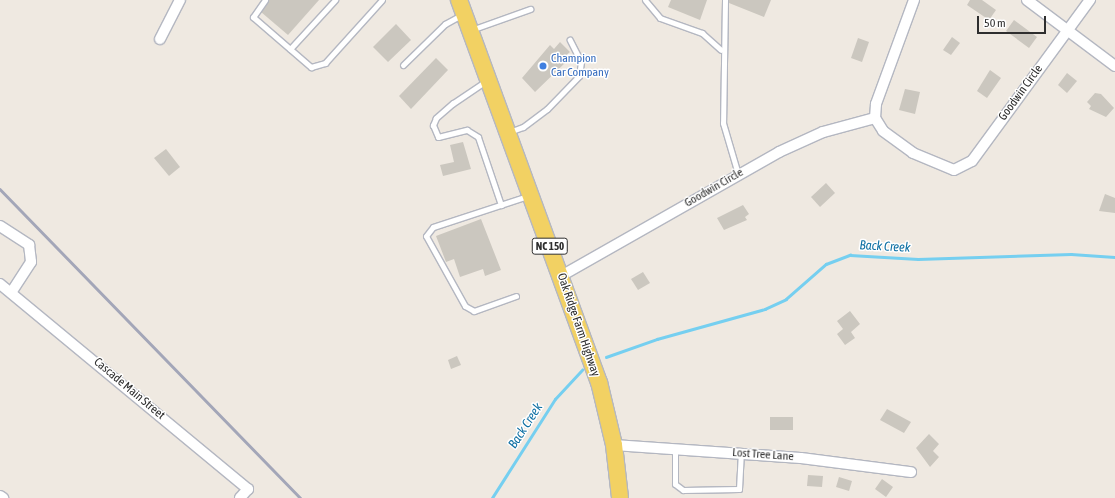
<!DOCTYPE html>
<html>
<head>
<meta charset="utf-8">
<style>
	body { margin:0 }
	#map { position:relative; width:1115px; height:498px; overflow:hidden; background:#efe9e1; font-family:"Asap Condensed",sans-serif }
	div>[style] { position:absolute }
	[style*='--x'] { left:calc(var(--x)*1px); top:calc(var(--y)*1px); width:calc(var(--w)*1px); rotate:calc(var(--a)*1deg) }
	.stream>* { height:2.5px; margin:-1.25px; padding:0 1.25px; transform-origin:1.25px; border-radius:1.25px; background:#75cff0 }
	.building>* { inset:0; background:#cbc7bf }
	.roads { filter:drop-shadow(1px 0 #b4b7c1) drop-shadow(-1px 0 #b4b7c1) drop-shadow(0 1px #b4b7c1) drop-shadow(0 -1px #b4b7c1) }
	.service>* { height:5px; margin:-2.5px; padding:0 2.5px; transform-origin:2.5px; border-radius:2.5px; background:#fff }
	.minor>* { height:10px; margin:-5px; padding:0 5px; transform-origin:5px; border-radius:5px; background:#fff }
	.primary>* { height:16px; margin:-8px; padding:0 8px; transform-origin:8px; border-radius:8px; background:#f2d163 }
	.rail>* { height:2.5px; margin:-1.25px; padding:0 1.25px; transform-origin:1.25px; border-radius:1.25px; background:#a3a6b8 }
	.dots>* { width:11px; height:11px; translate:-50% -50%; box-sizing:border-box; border:2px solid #fff; border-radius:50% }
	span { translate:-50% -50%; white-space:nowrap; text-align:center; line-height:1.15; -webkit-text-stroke:3px #fff; paint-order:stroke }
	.shield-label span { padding:1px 3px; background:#fff; border:1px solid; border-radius:3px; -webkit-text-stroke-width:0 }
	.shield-label { font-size:11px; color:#2e2e2e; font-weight:700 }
	.shop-label { font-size:12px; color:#366cbe }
	.left { translate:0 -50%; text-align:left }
	.street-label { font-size:12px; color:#2e2e2e }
	.water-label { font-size:13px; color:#0d6fa3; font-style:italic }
	.scale { position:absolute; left:977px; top:16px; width:69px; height:18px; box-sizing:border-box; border:2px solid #2e2e2e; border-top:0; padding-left:5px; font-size:12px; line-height:14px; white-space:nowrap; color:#2e2e2e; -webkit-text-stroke:3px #fff; paint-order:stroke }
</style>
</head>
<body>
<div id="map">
	<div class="stream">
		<i style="--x:606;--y:357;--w:54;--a:-19.4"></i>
		<i style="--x:657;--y:339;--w:112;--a:-15.5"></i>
		<i style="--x:765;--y:309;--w:23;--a:-25"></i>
		<i style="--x:786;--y:299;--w:53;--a:-41.2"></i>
		<i style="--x:826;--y:264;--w:26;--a:-21"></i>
		<i style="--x:850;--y:255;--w:68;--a:3.4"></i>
		<i style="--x:918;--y:259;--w:153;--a:-1.9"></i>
		<i style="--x:1071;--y:254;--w:44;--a:3.9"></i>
		<i style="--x:492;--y:498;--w:117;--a:-57.5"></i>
		<i style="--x:555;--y:399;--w:40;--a:-47"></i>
	</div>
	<div class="building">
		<i style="clip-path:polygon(269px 0,319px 0,288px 35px,261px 12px)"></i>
		<i style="clip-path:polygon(671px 0,707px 0,700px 20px,668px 7px)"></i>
		<i style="clip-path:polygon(729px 0,771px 0,764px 17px,729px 3px)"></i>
		<i style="clip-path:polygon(970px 0,982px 0,996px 10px,989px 20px,967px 5px)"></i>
		<i style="clip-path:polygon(1014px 20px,1037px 37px,1029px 48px,1006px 31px)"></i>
		<i style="clip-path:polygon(396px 24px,411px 40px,388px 62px,373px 47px)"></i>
		<i style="clip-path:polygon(952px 37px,960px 43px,951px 55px,943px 50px)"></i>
		<i style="clip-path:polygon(858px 38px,869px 42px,862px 62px,851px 58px)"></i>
		<i style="clip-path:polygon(560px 42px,570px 52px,563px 58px,566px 62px,535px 92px,522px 78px,550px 45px,554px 49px)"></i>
		<i style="clip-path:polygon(436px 58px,448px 70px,411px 109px,399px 96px)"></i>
		<i style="clip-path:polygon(990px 70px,1001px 78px,987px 98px,977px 91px)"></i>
		<i style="clip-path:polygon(1067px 73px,1077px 81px,1067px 93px,1058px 85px)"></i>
		<i style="clip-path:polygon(905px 89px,920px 92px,915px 114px,899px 110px)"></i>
		<i style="clip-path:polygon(1095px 93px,1101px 94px,1114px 108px,1106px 117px,1089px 109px,1091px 106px,1087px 102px)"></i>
		<i style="clip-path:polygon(463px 142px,471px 169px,443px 176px,440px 165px,454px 162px,450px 145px)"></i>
		<i style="clip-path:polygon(166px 149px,180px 167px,169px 176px,154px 158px)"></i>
		<i style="clip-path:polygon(826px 183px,835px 193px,820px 207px,811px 197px)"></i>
		<i style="clip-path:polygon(1105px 194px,1115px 198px,1115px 213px,1099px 211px)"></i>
		<i style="clip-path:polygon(743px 205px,749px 214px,745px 217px,747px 220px,724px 230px,717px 218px)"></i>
		<i style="clip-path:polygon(481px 219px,501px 270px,485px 276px,483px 269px,460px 277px,454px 259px,446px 262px,436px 236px)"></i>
		<i style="clip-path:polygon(643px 272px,650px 283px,638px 290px,631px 279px)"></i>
		<i style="clip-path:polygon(850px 311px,860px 324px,851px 332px,855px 338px,845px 345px,837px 334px,843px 329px,837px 321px)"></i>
		<i style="clip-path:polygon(457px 356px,461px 365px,451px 369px,448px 360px)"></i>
		<i style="clip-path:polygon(887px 409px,911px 422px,904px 433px,880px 420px)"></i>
		<i style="clip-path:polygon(770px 417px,793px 417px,793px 430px,770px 430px)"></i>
		<i style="clip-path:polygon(929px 434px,939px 444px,933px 451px,939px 457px,930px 467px,916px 448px)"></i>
		<i style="clip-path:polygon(808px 475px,823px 476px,822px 487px,807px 486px)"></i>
		<i style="clip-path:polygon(839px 477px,852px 481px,849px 491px,836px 487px)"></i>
		<i style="clip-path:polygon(882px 479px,893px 487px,886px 497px,875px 489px)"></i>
	</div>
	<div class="roads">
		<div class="service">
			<i style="--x:265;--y:0;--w:21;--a:125"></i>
			<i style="--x:253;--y:17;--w:77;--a:40.8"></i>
			<i style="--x:311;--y:67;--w:15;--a:-16"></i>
			<i style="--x:325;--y:63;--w:85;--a:-47.9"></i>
			<i style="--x:645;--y:0;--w:23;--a:50"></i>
			<i style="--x:660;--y:18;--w:45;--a:19.7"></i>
			<i style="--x:702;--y:33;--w:25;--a:42"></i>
			<i style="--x:725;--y:0;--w:123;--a:90.9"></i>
			<i style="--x:723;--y:123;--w:53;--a:73.6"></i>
			<i style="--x:471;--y:30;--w:63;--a:-19.6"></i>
			<i style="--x:290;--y:49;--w:67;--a:-47.4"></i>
			<i style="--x:403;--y:65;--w:59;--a:-44.3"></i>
			<i style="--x:445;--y:24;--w:21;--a:-29"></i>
			<i style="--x:486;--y:81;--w:40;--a:146"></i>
			<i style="--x:453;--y:103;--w:23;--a:139"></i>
			<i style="--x:436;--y:118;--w:8;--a:113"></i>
			<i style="--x:433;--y:125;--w:13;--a:67"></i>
			<i style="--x:438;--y:137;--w:30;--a:-14"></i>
			<i style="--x:467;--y:130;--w:13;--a:32"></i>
			<i style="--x:478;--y:137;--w:72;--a:71.3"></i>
			<i style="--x:509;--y:132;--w:15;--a:-20"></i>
			<i style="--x:523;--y:127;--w:30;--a:-37"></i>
			<i style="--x:547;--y:109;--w:46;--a:-45.9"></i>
			<i style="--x:579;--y:76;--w:14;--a:-82"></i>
			<i style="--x:581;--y:62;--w:25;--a:-117"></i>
			<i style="--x:516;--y:296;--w:45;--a:160.3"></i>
			<i style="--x:474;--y:311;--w:10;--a:-151"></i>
			<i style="--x:465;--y:306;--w:80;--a:-119.1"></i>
			<i style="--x:426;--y:236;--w:11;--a:-52"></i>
			<i style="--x:433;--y:227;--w:100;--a:-18.1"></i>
			<i style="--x:675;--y:450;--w:34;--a:90"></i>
			<i style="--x:675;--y:484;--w:10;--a:37"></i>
			<i style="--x:683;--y:490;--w:56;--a:-1"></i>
			<i style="--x:739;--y:489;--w:35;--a:-87"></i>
		</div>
		<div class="minor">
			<i style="--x:914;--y:0;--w:111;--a:110.1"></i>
			<i style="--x:876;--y:104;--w:14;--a:94"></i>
			<i style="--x:875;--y:118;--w:15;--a:58"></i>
			<i style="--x:883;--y:131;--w:37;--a:36"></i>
			<i style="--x:913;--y:153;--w:44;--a:22.5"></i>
			<i style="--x:954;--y:170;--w:20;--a:-27"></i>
			<i style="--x:972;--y:161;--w:200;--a:-53.8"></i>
			<i style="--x:1027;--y:0;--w:110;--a:36.9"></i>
			<i style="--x:160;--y:39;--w:44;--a:-62.9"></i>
			<i style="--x:0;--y:226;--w:35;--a:33"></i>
			<i style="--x:29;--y:245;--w:17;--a:83"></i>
			<i style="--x:31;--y:262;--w:35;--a:123"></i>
			<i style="--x:561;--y:276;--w:251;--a:-29.6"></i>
			<i style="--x:779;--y:152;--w:48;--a:-24.4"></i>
			<i style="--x:823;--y:132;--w:54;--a:-15.1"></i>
			<i style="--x:0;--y:284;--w:322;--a:39.6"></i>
			<i style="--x:248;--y:489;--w:12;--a:132"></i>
			<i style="--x:614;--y:445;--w:187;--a:4"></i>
			<i style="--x:801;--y:458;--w:111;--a:7.3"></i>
			<i style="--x:0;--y:496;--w:4;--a:34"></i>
		</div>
		<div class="primary">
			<i style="--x:459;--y:0;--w:407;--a:69.9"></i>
			<i style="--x:599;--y:382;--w:65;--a:76.6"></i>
			<i style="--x:614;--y:445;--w:53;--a:83.5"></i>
		</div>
	</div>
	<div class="rail">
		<i style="--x:0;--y:189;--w:431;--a:45.8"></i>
	</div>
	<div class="dots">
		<i style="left:543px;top:66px;background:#3f7fe0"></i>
	</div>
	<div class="shield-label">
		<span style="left:550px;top:246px">NC 150</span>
	</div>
	<div class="shop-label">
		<span class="left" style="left:551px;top:66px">Champion<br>Car Company</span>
	</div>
	<div class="street-label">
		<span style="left:1021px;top:93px;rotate:-54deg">Goodwin Circle</span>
		<span style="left:714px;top:188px;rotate:-30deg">Goodwin Circle</span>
		<span style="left:578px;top:325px;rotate:71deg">Oak Ridge Farm Highway</span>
		<span style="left:129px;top:389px;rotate:40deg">Cascade Main Street</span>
		<span style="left:763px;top:455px;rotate:4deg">Lost Tree Lane</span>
	</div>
	<div class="water-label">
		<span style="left:885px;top:247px;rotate:3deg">Back Creek</span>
		<span style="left:526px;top:426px;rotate:-57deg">Back Creek</span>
	</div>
	<div class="scale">50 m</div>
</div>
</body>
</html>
